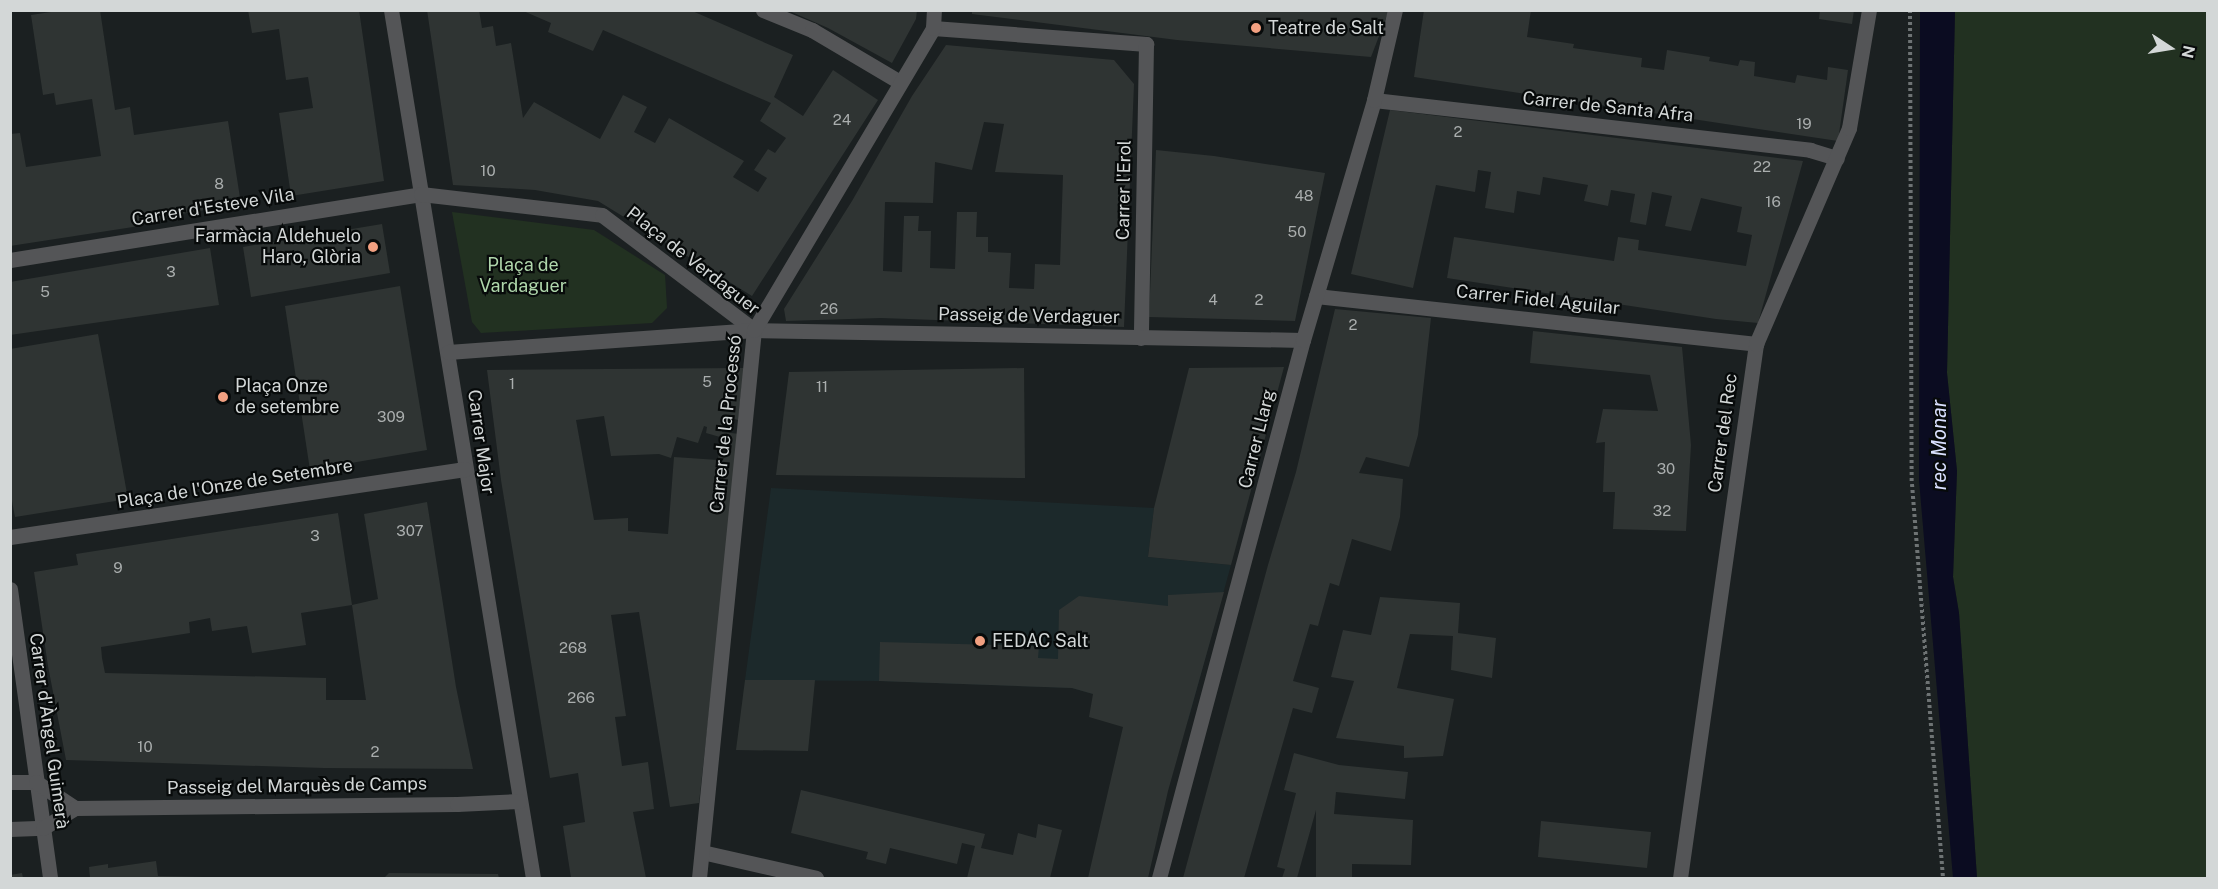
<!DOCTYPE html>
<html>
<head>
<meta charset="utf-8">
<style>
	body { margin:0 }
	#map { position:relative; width:2218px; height:889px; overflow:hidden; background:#1b2021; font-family:"Public Sans",sans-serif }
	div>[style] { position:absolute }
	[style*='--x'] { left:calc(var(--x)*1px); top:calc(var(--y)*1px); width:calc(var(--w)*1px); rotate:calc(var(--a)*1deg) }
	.built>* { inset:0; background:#1c292b }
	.green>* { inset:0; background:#223121 }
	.water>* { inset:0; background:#0b0c21 }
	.building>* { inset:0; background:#2f3433 }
	.path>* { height:4px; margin-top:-2px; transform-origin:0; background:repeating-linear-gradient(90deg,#6e7374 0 3px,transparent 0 6px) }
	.minor>* { height:15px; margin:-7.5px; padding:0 7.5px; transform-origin:7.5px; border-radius:7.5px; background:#545557 }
	.dots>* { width:16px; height:16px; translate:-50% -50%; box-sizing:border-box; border:3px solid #070a0a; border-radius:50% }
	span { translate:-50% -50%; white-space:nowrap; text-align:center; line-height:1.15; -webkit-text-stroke:4.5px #070a0a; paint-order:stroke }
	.number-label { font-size:15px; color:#aaaeae }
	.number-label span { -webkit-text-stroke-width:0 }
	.poi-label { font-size:18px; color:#d3d7d7 }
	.left { translate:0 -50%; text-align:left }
	.right { translate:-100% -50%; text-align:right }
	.street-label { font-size:18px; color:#d3d7d7 }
	.park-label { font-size:18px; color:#afd6ab }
	.water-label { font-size:20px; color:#dae0ff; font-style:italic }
	.frame { position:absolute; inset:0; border:12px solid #d3d7d7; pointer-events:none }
	.north { position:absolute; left:2140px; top:18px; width:60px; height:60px; -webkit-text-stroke:4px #070a0a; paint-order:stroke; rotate:102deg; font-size:16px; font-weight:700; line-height:24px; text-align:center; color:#d3d7d7 }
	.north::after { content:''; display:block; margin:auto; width:21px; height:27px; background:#d3d7d7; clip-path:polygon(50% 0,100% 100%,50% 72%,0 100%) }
</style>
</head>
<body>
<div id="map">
	<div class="built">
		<i style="clip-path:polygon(771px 488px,1154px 508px,1148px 557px,1231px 565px,1188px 721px,1072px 688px,879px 681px,745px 680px)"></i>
	</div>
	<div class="green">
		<i style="clip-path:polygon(1955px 11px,2207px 11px,2207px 878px,1977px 878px,1959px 613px,1953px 577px,1957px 471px,1947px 373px)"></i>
		<i style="clip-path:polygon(452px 212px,594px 230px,665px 275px,667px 308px,652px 323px,481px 333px,472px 322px)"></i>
	</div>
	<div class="water">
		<i style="clip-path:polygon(1920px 11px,1955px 11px,1947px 373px,1957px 471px,1953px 577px,1959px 613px,1977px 878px,1953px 878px,1919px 480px)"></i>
	</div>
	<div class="building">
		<i style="clip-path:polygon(64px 10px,100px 10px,115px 110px,130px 107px,134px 135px,228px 121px,241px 204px,181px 214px,133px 227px,10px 246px,10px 134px,20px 133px,26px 167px,101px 156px,92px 99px,56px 105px,54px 93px,43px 95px,31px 15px)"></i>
		<i style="clip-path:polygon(248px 10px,359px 10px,384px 181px,291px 196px,279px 113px,313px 108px,308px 77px,286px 80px,279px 29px,252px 33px)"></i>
		<i style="clip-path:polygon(427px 10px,479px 10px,482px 28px,493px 26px,496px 46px,511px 43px,523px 118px,534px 102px,600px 139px,623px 95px,647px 107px,634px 132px,655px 143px,669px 118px,744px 161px,733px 177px,758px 192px,767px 178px,754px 170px,768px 149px,775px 153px,786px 138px,760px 121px,771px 103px,603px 30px,593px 51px,548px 32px,551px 23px,521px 10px,690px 10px,793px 55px,774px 97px,803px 116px,833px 70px,878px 100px,752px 296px,598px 201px,535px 190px,453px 185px)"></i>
		<i style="clip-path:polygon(787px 10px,917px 10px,916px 19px,892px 63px,828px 28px)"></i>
		<i style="clip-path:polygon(972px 10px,1389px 10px,1371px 57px,1177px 40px,972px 14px)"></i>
		<i style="clip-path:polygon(1424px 10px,1531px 10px,1527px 37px,1574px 44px,1573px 48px,1642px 58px,1641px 67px,1664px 70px,1667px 50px,1710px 57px,1709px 61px,1738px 66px,1740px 60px,1755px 62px,1754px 76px,1795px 83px,1797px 75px,1827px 80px,1828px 67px,1848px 70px,1838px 141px,1414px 77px)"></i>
		<i style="clip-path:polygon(1820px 10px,1854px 10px,1852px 24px,1819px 19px)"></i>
		<i style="clip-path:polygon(evenodd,946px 45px,1114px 60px,1134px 84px,1124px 327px,881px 318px,786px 321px,784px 309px,852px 201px,912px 96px,946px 45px,984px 122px,1004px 124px,995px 172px,1063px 175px,1060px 265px,1035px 264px,1034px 289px,1009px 288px,1011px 253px,988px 252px,988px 237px,976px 237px,977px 212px,957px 212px,955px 269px,930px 268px,931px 231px,918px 231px,919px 216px,904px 216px,902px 272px,883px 271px,885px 202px,933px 203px,935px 162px,972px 170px,984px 122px)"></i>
		<i style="clip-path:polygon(1390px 110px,1803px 161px,1758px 323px,1716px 319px,1447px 278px,1454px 237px,1614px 261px,1618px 237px,1639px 240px,1638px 250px,1746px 266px,1752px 235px,1737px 232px,1742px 207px,1701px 198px,1691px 231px,1665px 226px,1672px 196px,1652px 192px,1646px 225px,1630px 222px,1635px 194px,1611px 190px,1608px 206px,1584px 201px,1588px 185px,1543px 177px,1540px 195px,1517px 191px,1514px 213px,1485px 208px,1491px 172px,1478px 170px,1475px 192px,1436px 185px,1413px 288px,1351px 274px)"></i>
		<i style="clip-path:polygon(1156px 150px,1214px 156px,1325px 173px,1295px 321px,1149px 317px)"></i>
		<i style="clip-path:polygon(382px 224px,390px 273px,251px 297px,243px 247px)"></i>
		<i style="clip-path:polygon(210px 248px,219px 305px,10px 335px,10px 282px)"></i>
		<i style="clip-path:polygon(400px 286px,427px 450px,310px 470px,285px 306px)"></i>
		<i style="clip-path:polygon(1335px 309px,1431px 318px,1418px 435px,1409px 467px,1366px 457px,1359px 473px,1403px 479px,1400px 517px,1391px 551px,1352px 539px,1339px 586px,1330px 583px,1318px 626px,1310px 624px,1293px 681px,1319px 688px,1312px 713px,1293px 708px,1244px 878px,1183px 878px,1268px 565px,1296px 472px)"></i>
		<i style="clip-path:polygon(1533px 331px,1682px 347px,1691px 445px,1686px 531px,1613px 529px,1615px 492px,1603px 492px,1605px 442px,1596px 443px,1603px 409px,1658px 411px,1650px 375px,1530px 363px)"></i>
		<i style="clip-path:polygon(98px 334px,128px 499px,15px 517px,10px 490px,10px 349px)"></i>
		<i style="clip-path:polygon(1284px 367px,1231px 565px,1148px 557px,1154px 508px,1189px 368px)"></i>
		<i style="clip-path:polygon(evenodd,744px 368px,738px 420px,727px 417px,722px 432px,740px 434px,699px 803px,670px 807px,639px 612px,611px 615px,626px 716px,615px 717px,622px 766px,648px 762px,654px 809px,633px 812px,646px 878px,571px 878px,563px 826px,585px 822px,578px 773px,550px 778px,501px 480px,487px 370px,744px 368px,604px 416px,611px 456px,659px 454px,671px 458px,677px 437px,698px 443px,704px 426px,707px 427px,706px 433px,720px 437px,718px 460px,674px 457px,668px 534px,628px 531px,628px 518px,594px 520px,576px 420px,604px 416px)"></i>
		<i style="clip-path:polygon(1024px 368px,1025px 478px,776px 475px,789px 372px)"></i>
		<i style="clip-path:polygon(427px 502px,456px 687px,473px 769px,324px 768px,66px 760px,48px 666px,34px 572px,78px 565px,76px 554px,338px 513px,352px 605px,301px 613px,306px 645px,252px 653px,247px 626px,212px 631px,210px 618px,189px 622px,190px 633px,101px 647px,102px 658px,105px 673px,326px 678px,326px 700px,366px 700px,352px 605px,378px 599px,364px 514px)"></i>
		<i style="clip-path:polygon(1224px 592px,1168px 791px,1148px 878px,1088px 878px,1123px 727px,1089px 717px,1093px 694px,1072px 688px,879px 681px,880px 642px,1039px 646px,1038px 658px,1058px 659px,1059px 610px,1079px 596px,1168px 606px,1168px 595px)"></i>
		<i style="clip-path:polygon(1380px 597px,1460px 603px,1458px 633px,1496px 638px,1492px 678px,1451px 670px,1453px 636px,1410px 634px,1397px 688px,1454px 699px,1443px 756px,1404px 758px,1404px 746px,1336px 738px,1354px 681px,1331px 677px,1343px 630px,1371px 635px)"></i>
		<i style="clip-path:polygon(745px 680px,815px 680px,808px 751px,736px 750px)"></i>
		<i style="clip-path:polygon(1294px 753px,1339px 765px,1408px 772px,1405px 799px,1336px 792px,1334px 814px,1413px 820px,1411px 865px,1352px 864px,1352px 878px,1316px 878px,1316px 810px,1297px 878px,1282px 878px,1285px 869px,1277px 867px,1296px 793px,1284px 790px)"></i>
		<i style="clip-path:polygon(801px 790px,985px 834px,981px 848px,1013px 855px,1018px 833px,1036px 838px,1038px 824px,1062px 830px,1050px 878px,967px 878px,975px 846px,962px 843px,957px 864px,890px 848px,886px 864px,866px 859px,868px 852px,791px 833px)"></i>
		<i style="clip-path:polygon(1541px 821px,1651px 832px,1647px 868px,1538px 857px)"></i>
		<i style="clip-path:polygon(156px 861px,158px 876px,252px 878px,90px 878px,89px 867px,108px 864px,108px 868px)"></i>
		<i style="clip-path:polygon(22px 873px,23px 878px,10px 878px,10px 875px)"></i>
		<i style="clip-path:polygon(389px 873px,498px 874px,499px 878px,384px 878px)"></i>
	</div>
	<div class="path">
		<i style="--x:1910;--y:10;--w:474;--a:89.8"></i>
		<i style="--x:1912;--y:484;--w:395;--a:85.5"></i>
	</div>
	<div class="minor">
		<i style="--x:391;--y:10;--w:880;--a:80.71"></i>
		<i style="--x:763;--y:10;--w:53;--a:22.2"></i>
		<i style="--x:812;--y:30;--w:102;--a:30.6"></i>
		<i style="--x:933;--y:28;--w:214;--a:4.3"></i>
		<i style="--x:1146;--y:44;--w:294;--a:91"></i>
		<i style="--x:1374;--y:100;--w:439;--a:6.5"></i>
		<i style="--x:1810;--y:150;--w:28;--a:17"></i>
		<i style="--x:10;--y:260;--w:416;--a:-9.1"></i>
		<i style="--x:421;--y:194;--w:182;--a:6.6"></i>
		<i style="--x:602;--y:215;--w:191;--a:37.1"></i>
		<i style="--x:1316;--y:296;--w:443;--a:6.2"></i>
		<i style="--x:448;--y:352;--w:307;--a:-4.1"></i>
		<i style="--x:754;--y:330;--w:549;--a:1.04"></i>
		<i style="--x:10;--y:537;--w:460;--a:-8.5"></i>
		<i style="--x:10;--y:589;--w:292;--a:82.1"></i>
		<i style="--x:10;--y:782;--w:26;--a:0"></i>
		<i style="--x:36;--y:782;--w:47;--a:33.7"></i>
		<i style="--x:10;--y:829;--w:33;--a:-2"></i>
		<i style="--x:43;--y:828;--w:38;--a:-32"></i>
		<i style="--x:75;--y:808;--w:382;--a:-0.6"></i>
		<i style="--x:457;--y:804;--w:62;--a:-2.8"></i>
		<i style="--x:702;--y:852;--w:117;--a:12.8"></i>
		<i style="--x:699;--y:878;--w:551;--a:-84.27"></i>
		<i style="--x:754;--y:330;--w:351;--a:-59.3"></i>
		<i style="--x:933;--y:28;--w:18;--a:-87"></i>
		<i style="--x:1159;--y:878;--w:557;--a:-75.02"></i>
		<i style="--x:1303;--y:340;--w:250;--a:-73.5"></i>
		<i style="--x:1374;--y:100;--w:92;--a:-76.9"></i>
		<i style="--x:1680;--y:878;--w:539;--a:-81.9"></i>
		<i style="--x:1756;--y:344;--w:235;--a:-66.7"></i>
		<i style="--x:1849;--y:128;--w:120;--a:-80.4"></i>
	</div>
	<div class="dots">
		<i style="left:1256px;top:28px;background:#f2a081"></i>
		<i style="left:373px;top:247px;background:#f2a081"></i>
		<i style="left:223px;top:397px;background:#f2a081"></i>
		<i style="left:980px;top:641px;background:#f2a081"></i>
	</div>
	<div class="number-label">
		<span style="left:842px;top:120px">24</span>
		<span style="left:1804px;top:124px">19</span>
		<span style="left:1458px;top:132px">2</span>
		<span style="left:1762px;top:167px">22</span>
		<span style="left:488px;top:171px">10</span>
		<span style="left:219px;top:184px">8</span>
		<span style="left:1304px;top:196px">48</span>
		<span style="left:1773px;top:202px">16</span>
		<span style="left:1297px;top:232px">50</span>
		<span style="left:171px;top:272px">3</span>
		<span style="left:45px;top:292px">5</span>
		<span style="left:1213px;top:300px">4</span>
		<span style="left:1259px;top:300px">2</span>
		<span style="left:829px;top:309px">26</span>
		<span style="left:1353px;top:325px">2</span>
		<span style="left:707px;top:382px">5</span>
		<span style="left:512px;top:384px">1</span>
		<span style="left:822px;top:387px">11</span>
		<span style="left:391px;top:417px">309</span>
		<span style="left:1666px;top:469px">30</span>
		<span style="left:1662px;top:511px">32</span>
		<span style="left:410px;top:531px">307</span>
		<span style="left:315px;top:536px">3</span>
		<span style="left:118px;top:568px">9</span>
		<span style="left:573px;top:648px">268</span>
		<span style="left:581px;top:698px">266</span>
		<span style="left:145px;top:747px">10</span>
		<span style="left:375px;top:752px">2</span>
	</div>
	<div class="poi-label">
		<span class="left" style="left:1268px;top:28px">Teatre de Salt</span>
		<span class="right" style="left:361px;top:247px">Farmàcia Aldehuelo<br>Haro, Glòria</span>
		<span class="left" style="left:235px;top:397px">Plaça Onze<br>de setembre</span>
		<span class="left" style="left:992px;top:641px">FEDAC Salt</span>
	</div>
	<div class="street-label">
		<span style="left:1608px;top:107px;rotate:6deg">Carrer de Santa Afra</span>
		<span style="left:1124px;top:190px;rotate:-89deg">Carrer l'Erol</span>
		<span style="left:213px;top:207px;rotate:-9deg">Carrer d'Esteve Vila</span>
		<span style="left:693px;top:261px;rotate:38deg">Plaça de Verdaguer</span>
		<span style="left:1538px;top:300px;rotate:6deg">Carrer Fidel Aguilar</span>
		<span style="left:1029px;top:316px;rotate:1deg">Passeig de Verdaguer</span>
		<span style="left:726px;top:424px;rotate:-84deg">Carrer de la Processó</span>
		<span style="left:1723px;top:433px;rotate:-82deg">Carrer del Rec</span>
		<span style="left:1257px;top:439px;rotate:-76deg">Carrer Llarg</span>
		<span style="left:481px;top:442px;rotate:82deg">Carrer Major</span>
		<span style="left:235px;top:484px;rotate:-9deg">Plaça de l'Onze de Setembre</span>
		<span style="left:49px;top:731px;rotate:82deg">Carrer d'Àngel Guimerà</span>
		<span style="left:297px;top:786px;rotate:-1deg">Passeig del Marquès de Camps</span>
	</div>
	<div class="park-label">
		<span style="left:523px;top:276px">Plaça de<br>Vardaguer</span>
	</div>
	<div class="water-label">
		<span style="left:1939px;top:445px;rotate:-90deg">rec Monar</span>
	</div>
	<div class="frame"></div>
	<div class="north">N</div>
</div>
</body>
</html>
